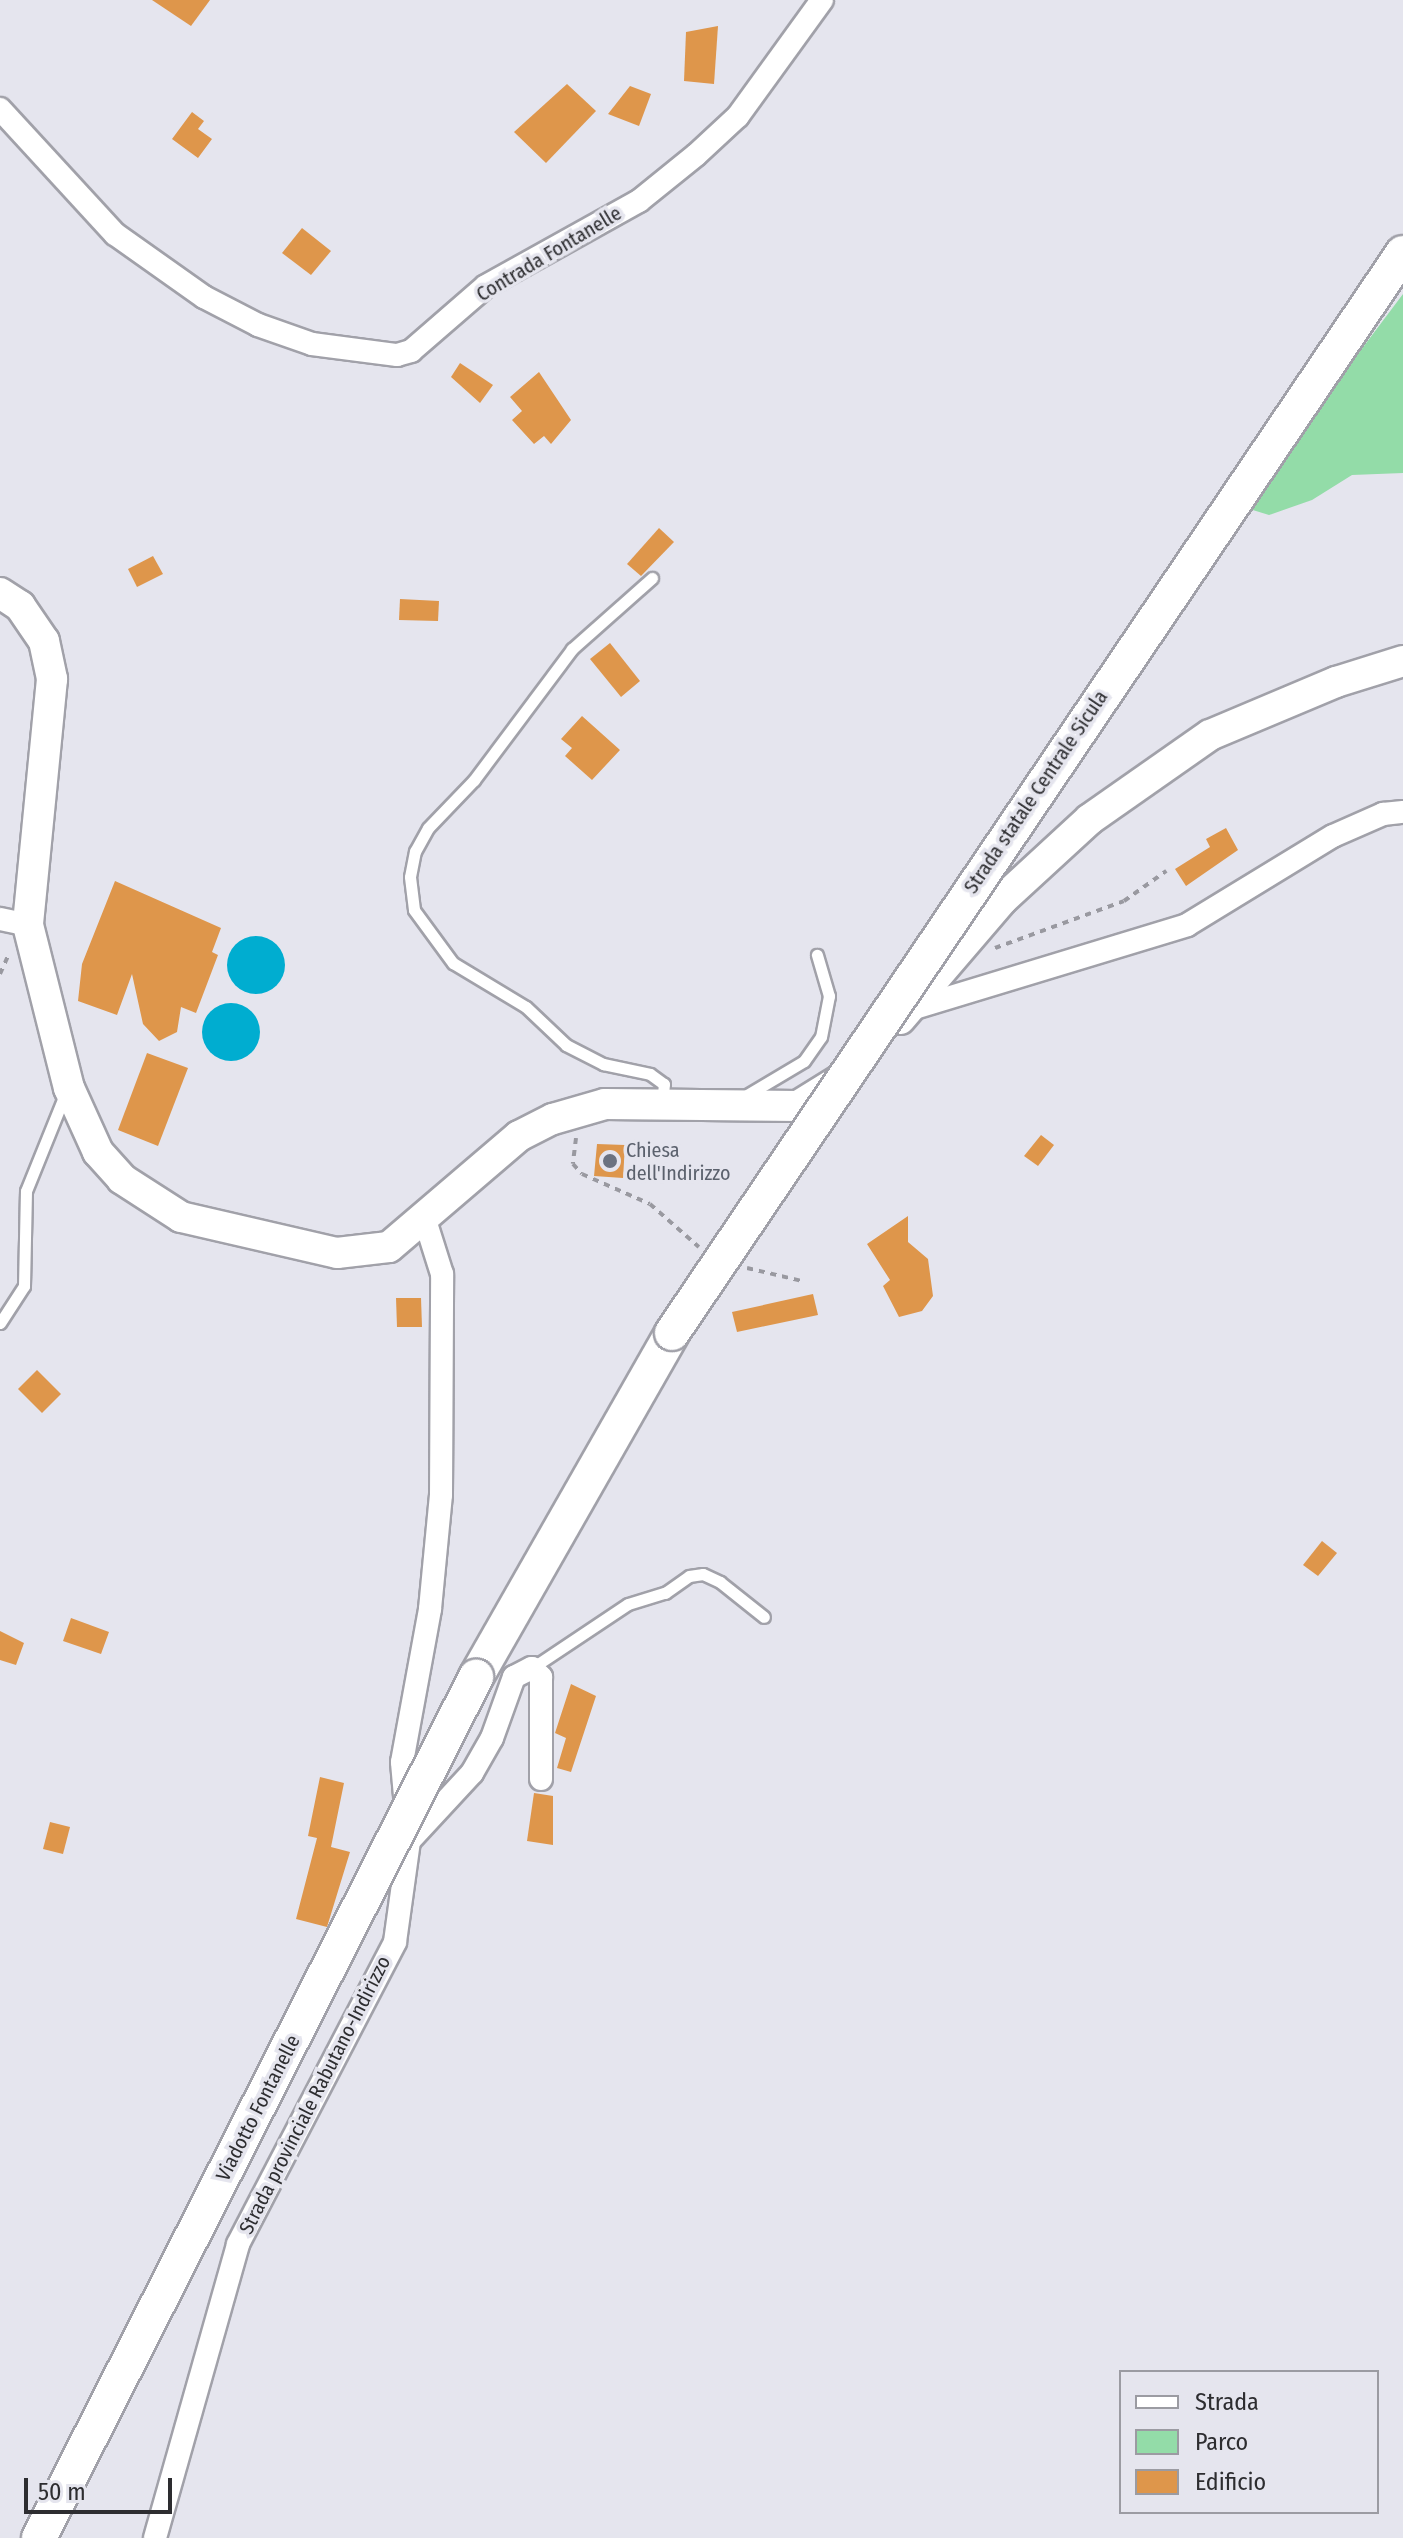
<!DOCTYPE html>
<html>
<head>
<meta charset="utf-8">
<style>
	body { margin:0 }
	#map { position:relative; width:1403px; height:2538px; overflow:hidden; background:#e5e5ee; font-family:"Fira Sans Condensed",sans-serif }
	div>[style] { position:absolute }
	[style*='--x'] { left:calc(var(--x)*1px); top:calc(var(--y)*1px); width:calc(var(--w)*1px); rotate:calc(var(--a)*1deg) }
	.green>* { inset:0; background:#93dca8 }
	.water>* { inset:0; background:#00add0 }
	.round { border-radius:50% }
	.building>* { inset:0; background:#de964b }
	.path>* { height:4px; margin-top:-2px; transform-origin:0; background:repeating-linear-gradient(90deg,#9999a0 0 6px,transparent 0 12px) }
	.roads { filter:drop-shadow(2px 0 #a1a1a9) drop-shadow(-2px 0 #a1a1a9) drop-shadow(0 2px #a1a1a9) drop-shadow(0 -2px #a1a1a9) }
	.service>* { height:11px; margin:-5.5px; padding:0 5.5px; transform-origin:5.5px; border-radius:5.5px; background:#fff }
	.minor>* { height:22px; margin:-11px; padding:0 11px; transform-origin:11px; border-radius:11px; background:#fff }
	.secondary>* { height:30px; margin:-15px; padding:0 15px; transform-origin:15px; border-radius:15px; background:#fff }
	.primary>* { height:34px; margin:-17px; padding:0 17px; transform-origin:17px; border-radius:17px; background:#fff }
	.bridges { filter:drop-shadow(2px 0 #a1a1a9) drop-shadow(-2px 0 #a1a1a9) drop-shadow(0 2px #a1a1a9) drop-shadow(0 -2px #a1a1a9) }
	.primary-bridge>* { height:34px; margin:-17px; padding:0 17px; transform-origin:17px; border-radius:17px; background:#fff }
	.dots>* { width:22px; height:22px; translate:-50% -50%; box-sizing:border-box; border:4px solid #e5e5ee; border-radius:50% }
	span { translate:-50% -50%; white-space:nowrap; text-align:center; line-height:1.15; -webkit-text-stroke:7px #e5e5ee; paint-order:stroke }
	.street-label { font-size:20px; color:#2d2d30 }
	.worship-label { font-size:20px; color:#5b616d }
	.left { translate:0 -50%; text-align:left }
	.legend { position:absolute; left:1119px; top:2370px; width:260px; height:144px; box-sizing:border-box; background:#e5e5ee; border:2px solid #9b9ba2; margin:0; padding:10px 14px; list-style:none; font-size:24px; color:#2d2d30 }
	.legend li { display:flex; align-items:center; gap:16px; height:40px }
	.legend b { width:40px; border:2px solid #9b9ba2 }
	.scale { position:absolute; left:24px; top:2478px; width:148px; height:36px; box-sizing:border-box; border:4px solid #2d2d30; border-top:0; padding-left:10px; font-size:24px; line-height:28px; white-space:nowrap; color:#2d2d30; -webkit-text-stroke:6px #e5e5ee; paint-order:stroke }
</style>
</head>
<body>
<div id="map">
	<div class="green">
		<i style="clip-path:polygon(1403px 294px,1403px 473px,1352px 475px,1312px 500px,1269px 515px,1243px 507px)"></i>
	</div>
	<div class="water">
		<i class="round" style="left:227px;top:936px;width:58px;height:58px"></i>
		<i class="round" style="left:202px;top:1003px;width:58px;height:58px"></i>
	</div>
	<div class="building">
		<i style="clip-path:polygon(152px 0,210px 0,191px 26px)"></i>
		<i style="clip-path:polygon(718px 26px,714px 84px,684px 81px,686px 32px)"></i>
		<i style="clip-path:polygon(567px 84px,596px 111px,546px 163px,514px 132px)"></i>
		<i style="clip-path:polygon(630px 86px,651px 94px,639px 126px,608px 114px)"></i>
		<i style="clip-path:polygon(192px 112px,204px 121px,198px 129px,212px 139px,198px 158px,172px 139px)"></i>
		<i style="clip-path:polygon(302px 228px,331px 251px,311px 275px,282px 253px)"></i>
		<i style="clip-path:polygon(460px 363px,493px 385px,480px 403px,451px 377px)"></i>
		<i style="clip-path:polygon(539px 372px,571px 420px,551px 444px,544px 436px,534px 444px,512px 420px,522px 411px,510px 397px)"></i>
		<i style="clip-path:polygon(659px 528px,674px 542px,641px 576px,627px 564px)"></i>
		<i style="clip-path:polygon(153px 556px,163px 574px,137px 587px,128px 569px)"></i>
		<i style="clip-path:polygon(400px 599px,439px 601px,438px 621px,399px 620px)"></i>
		<i style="clip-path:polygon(610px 643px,640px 681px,621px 697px,590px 659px)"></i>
		<i style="clip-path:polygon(582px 716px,620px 750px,592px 780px,565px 756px,572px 748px,561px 739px)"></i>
		<i style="clip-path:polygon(1226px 828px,1238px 850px,1186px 886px,1175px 869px,1210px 847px,1206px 839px)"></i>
		<i style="clip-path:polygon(115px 881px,221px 928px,212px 952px,218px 955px,196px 1013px,181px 1007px,177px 1032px,159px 1041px,143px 1024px,132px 974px,117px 1015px,78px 1001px,82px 964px)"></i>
		<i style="clip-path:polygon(147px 1053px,188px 1068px,158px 1146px,118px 1130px)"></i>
		<i style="clip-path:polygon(1041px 1135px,1054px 1145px,1038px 1166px,1024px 1156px)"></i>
		<i style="clip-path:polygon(597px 1144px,625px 1145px,623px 1178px,594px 1176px)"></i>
		<i style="clip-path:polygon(908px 1216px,908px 1242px,928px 1259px,933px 1296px,922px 1311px,899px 1317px,883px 1286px,890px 1280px,867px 1244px)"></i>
		<i style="clip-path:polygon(813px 1294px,818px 1315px,737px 1332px,732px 1312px)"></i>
		<i style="clip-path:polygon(396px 1298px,421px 1298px,422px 1327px,397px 1327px)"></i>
		<i style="clip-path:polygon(37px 1370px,61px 1394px,42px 1413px,18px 1389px)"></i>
		<i style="clip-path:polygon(1322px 1541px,1337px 1553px,1318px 1576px,1303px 1565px)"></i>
		<i style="clip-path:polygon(71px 1618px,109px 1632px,101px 1654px,63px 1641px)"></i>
		<i style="clip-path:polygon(0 1631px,24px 1643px,16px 1665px,0 1660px)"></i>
		<i style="clip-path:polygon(571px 1684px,596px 1696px,571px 1772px,557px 1768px,566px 1738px,555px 1733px)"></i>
		<i style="clip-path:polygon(320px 1777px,344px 1783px,331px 1847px,350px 1852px,327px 1927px,296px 1919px,317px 1838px,308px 1836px)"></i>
		<i style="clip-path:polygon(534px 1793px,553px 1796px,553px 1845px,527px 1841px)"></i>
		<i style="clip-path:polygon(50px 1822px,70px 1827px,63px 1854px,43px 1849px)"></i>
	</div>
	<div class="path">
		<i style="--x:995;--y:948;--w:137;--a:-20"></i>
		<i style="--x:1124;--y:901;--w:52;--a:-35.5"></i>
		<i style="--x:0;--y:974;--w:22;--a:-66"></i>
		<i style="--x:576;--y:1138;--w:26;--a:97"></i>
		<i style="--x:573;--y:1164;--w:13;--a:48"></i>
		<i style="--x:582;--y:1174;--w:74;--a:23.8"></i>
		<i style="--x:650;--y:1204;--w:65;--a:41.3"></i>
		<i style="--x:747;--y:1268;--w:57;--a:13.3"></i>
	</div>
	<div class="roads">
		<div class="service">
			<i style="--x:652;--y:578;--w:107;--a:138.4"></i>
			<i style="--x:572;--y:649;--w:164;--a:126.8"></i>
			<i style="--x:474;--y:780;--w:66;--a:133.8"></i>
			<i style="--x:428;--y:828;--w:26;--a:119"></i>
			<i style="--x:415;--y:851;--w:26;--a:101"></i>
			<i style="--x:410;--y:877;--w:33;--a:83"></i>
			<i style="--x:414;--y:910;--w:66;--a:53.7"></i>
			<i style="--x:453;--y:963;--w:85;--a:31.1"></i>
			<i style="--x:526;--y:1007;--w:55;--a:43.5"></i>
			<i style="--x:566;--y:1045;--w:42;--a:27.2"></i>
			<i style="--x:603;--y:1064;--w:48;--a:12"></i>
			<i style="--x:650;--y:1074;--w:17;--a:36"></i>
			<i style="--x:664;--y:1084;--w:19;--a:96"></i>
			<i style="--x:747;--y:1095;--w:66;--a:-30.8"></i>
			<i style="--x:804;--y:1061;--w:29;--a:-55"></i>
			<i style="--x:821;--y:1037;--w:42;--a:-79"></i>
			<i style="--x:829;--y:996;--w:43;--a:-106.3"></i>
			<i style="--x:0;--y:1323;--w:44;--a:-57"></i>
			<i style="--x:24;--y:1286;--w:95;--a:-88.8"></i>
			<i style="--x:26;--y:1191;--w:107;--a:-68"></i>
			<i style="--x:532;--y:1668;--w:115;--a:-33.7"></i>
			<i style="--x:628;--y:1604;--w:39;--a:-17"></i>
			<i style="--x:665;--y:1593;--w:29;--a:-35"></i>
			<i style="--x:689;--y:1576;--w:14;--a:-8"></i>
			<i style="--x:703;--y:1574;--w:19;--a:25"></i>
			<i style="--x:720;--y:1582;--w:56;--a:38.5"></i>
		</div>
		<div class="minor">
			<i style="--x:0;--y:109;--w:170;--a:47.4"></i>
			<i style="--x:115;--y:234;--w:109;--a:35.3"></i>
			<i style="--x:204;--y:297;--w:61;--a:27.4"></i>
			<i style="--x:258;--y:325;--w:57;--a:19.4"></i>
			<i style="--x:312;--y:344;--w:86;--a:7.4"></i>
			<i style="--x:397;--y:355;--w:15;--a:-16"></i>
			<i style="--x:411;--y:351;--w:99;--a:-40.9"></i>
			<i style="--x:486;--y:286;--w:175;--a:-29.1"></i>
			<i style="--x:639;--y:201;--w:73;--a:-38.9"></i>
			<i style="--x:696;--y:155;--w:57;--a:-42.9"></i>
			<i style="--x:738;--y:116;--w:143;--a:-54.1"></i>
			<i style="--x:0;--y:919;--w:29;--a:12"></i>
			<i style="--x:908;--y:1010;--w:292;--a:-16.9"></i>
			<i style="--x:1187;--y:925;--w:171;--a:-31.4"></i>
			<i style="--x:1333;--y:836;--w:55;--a:-23.7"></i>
			<i style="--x:1383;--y:814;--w:20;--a:-6"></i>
			<i style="--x:409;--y:1841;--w:93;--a:-47.2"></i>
			<i style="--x:472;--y:1773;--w:40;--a:-60.3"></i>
			<i style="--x:492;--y:1738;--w:65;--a:-70.2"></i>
			<i style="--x:514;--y:1677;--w:20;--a:-27"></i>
			<i style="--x:532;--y:1668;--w:13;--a:45"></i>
			<i style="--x:541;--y:1677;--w:102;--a:90"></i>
			<i style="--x:155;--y:2538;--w:305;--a:-74.2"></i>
			<i style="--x:238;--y:2244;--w:340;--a:-62.5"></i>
			<i style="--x:395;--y:1942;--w:102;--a:-82.1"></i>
			<i style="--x:409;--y:1841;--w:79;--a:-95.1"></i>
			<i style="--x:402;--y:1762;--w:156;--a:-79.6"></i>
			<i style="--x:430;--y:1609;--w:115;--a:-84.5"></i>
			<i style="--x:441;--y:1495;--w:221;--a:-89.7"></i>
			<i style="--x:442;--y:1274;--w:60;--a:-107.5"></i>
		</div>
		<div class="secondary">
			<i style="--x:0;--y:593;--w:24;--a:33"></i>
			<i style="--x:20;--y:606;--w:42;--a:55.6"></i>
			<i style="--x:44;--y:641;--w:39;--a:78"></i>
			<i style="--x:52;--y:679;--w:247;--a:95.6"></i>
			<i style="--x:28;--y:925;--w:168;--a:75.9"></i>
			<i style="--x:69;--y:1088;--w:70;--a:65.6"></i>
			<i style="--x:98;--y:1152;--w:36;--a:48"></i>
			<i style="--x:122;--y:1179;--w:70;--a:32.8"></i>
			<i style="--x:181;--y:1217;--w:160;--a:13"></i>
			<i style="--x:337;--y:1253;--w:52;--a:-6.6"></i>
			<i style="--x:389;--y:1247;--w:171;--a:-40.5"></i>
			<i style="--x:519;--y:1136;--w:38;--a:-27"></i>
			<i style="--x:553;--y:1119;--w:54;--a:-16.1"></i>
			<i style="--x:605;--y:1104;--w:193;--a:0.6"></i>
			<i style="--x:798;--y:1106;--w:55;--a:-31.7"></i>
			<i style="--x:900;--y:1019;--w:158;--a:-49.4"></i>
			<i style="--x:1003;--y:899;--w:118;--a:-42.6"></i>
			<i style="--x:1090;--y:819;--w:146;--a:-35"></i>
			<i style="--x:1210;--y:735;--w:137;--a:-22.8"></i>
			<i style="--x:1336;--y:682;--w:70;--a:-17.4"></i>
		</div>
		<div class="primary">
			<i style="--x:476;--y:1677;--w:396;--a:-60.3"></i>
		</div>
	</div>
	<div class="bridges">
		<div class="primary-bridge">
			<i style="--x:672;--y:1333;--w:1304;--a:-55.91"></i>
			<i style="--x:39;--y:2538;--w:966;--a:-63.09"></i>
		</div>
	</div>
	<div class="dots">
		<i style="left:610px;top:1161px;background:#6b7280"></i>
	</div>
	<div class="street-label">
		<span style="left:549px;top:254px;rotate:-31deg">Contrada Fontanelle</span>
		<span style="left:1036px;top:792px;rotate:-56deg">Strada statale Centrale Sicula</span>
		<span style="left:315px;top:2095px;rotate:-63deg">Strada provinciale Rabutano-Indirizzo</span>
		<span style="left:258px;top:2108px;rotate:-63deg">Viadotto Fontanelle</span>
	</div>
	<div class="worship-label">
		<span class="left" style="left:626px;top:1162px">Chiesa<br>dell'Indirizzo</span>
	</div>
	<ul class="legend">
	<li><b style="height:10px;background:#fff"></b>Strada</li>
	<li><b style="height:22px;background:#93dca8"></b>Parco</li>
	<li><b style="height:22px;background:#de964b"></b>Edificio</li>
	</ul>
	<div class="scale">50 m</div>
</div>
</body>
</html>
